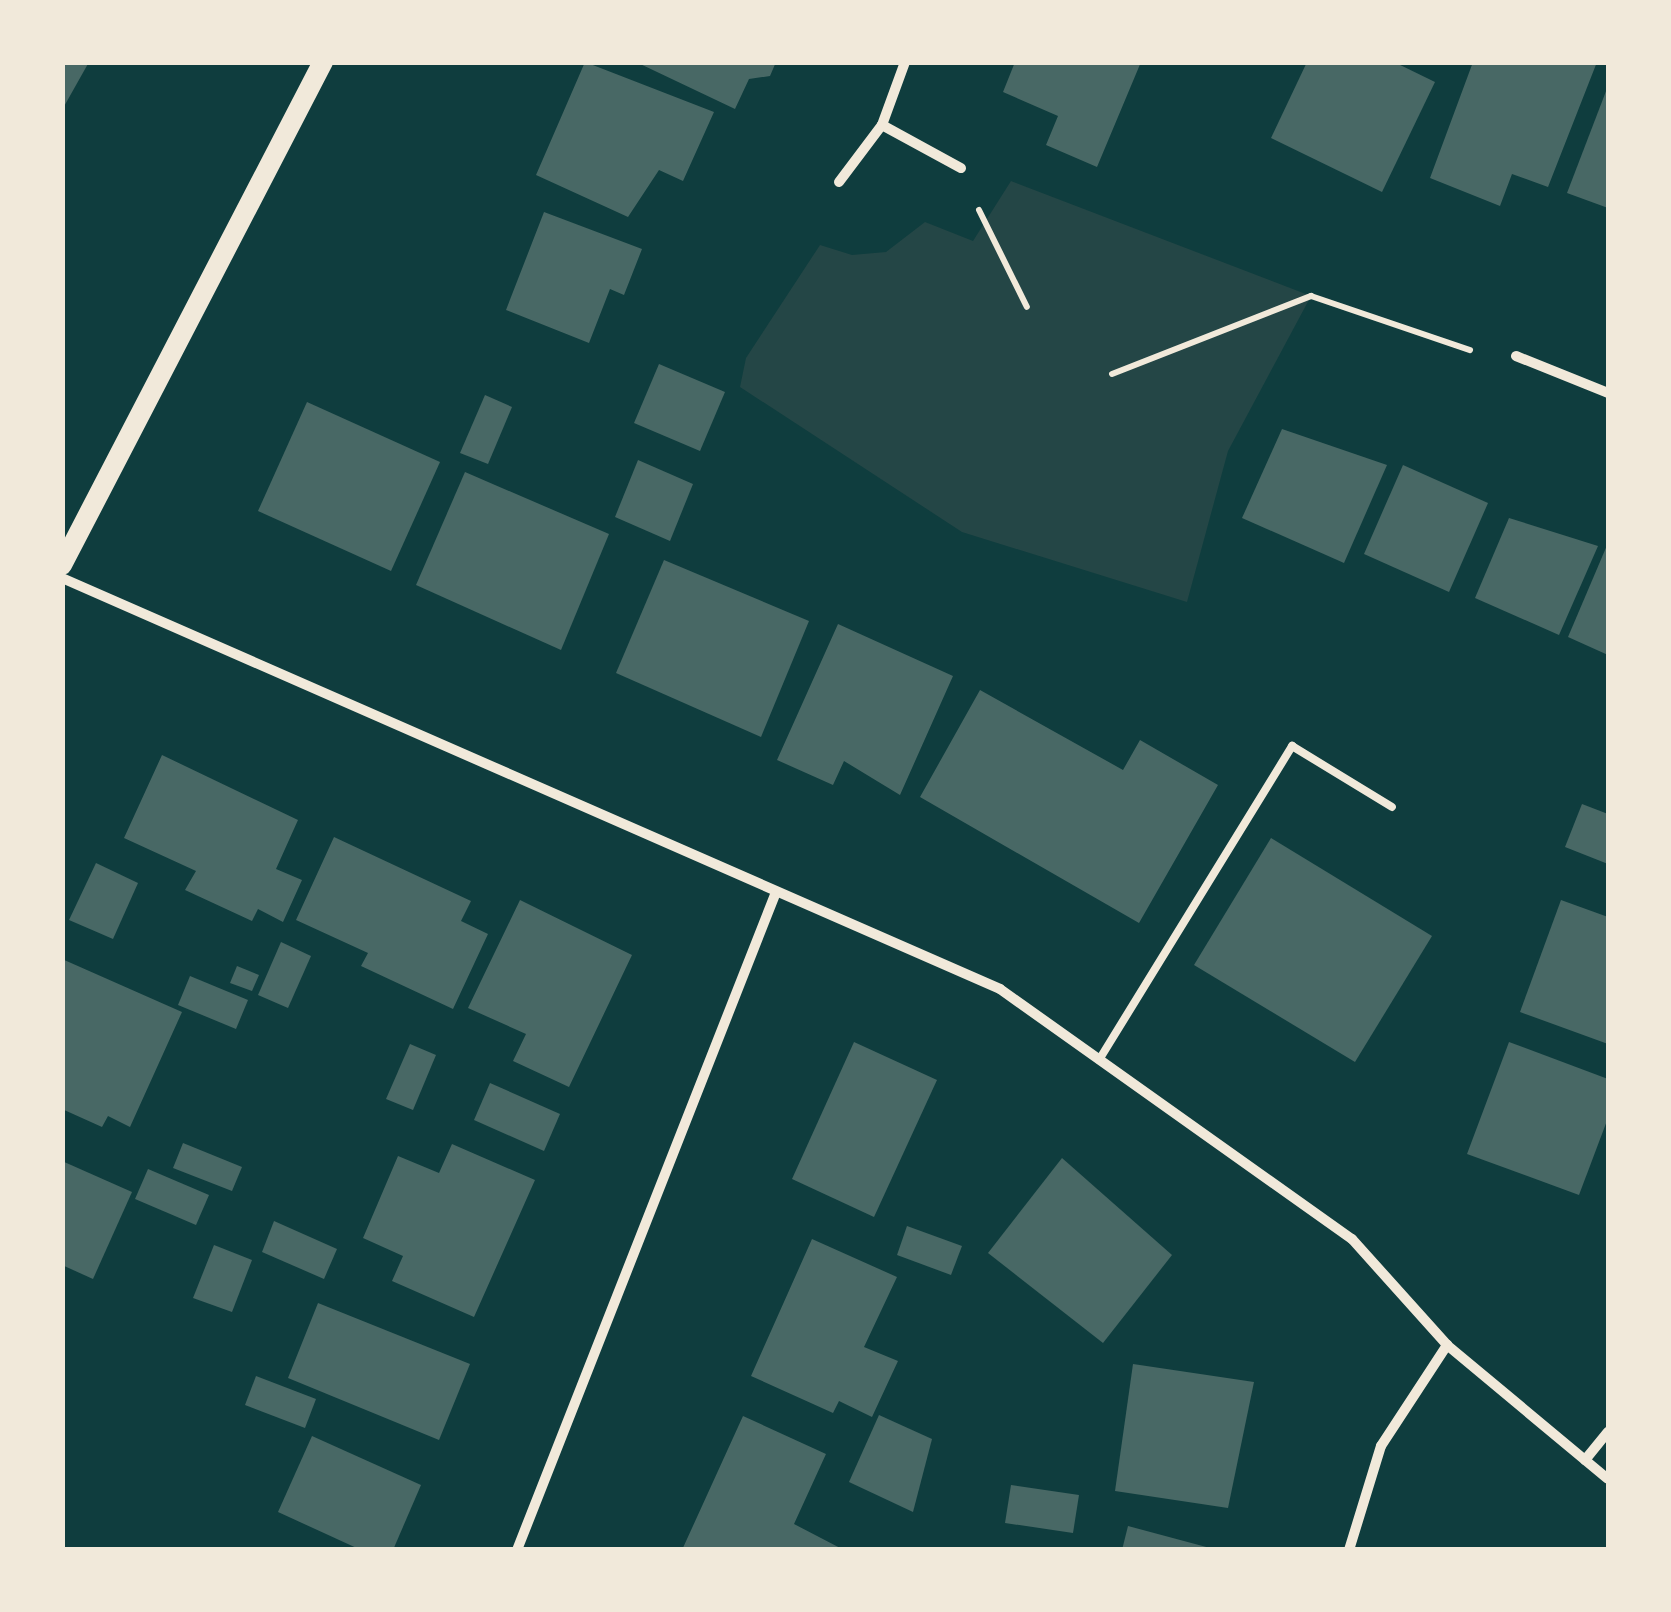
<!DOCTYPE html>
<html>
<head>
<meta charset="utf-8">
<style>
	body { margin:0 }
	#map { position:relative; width:1671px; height:1612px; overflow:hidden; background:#0f3d3e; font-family:Manrope,sans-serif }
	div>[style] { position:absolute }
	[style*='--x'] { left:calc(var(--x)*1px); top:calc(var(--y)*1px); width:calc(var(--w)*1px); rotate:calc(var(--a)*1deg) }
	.green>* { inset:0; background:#244646 }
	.building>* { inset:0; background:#486865 }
	.path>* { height:6px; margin:-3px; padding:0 3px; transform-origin:3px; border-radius:3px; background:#f1e9da }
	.service>* { height:8px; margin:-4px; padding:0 4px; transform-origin:4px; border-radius:4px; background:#f1e9da }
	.minor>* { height:10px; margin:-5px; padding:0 5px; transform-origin:5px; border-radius:5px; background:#f1e9da }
	.secondary>* { height:20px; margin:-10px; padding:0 10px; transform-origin:10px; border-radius:10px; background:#f1e9da }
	span { translate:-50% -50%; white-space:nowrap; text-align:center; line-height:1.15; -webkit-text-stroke:9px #f1e9da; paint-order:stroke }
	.frame { position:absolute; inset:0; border:65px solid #f1e9da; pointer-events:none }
</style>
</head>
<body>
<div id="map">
	<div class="green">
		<i style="clip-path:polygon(1011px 181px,1311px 296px,1228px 451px,1187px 602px,962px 532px,740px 387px,746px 358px,820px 245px,852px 255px,886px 252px,925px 222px,973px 241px)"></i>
	</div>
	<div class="building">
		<i style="clip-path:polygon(62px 62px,89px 62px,62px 110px)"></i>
		<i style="clip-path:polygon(585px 62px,714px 112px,683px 181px,659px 170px,628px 217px,536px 175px)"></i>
		<i style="clip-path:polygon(636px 62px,776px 62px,770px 76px,749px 79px,735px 109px)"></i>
		<i style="clip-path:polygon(1015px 62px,1141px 62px,1097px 167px,1046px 145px,1058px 116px,1003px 92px)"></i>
		<i style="clip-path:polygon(1307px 62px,1394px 62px,1435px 82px,1382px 192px,1271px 138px)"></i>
		<i style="clip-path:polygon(1473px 62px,1597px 62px,1548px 187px,1512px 174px,1500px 206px,1430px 178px)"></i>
		<i style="clip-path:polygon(1608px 86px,1608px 208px,1567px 193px)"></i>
		<i style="clip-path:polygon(544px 212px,642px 249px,624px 295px,610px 289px,589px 343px,506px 310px)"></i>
		<i style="clip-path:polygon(659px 364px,725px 392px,700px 451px,634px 423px)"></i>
		<i style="clip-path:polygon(485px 395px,512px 407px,488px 464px,460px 453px)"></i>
		<i style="clip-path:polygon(307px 402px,440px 462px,391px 571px,258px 511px)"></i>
		<i style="clip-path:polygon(1282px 429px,1387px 465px,1344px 563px,1242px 518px)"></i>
		<i style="clip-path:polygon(638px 460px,693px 484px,670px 541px,615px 517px)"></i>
		<i style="clip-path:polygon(1403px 465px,1488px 503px,1449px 592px,1364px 554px)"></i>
		<i style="clip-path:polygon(465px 472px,609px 534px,561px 650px,416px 585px)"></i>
		<i style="clip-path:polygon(1509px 518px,1598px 546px,1559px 635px,1475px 598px)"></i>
		<i style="clip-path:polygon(1608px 543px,1608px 655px,1568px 637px)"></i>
		<i style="clip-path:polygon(664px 560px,809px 621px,761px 737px,616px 673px)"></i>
		<i style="clip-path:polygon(838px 624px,953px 676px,900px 795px,844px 761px,833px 785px,777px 760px)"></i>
		<i style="clip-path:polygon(980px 690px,1123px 770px,1140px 740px,1218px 785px,1139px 923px,920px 797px)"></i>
		<i style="clip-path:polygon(162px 755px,298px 820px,276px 869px,302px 880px,283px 922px,258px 909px,252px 921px,185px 890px,196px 871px,124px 838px)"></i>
		<i style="clip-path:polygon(1582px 804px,1608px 814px,1608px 864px,1565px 847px)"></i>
		<i style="clip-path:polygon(334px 837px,471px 901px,461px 921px,488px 934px,453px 1009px,361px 966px,368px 953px,296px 920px)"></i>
		<i style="clip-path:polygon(1271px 838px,1432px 936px,1355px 1062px,1194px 965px)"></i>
		<i style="clip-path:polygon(96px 863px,138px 883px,113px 939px,69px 920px)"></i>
		<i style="clip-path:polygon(520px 900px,632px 955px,569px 1087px,513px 1061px,526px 1034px,468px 1008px)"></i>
		<i style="clip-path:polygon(1561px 900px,1608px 917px,1608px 1044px,1520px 1012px)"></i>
		<i style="clip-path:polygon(281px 942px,311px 956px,288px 1008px,258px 995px)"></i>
		<i style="clip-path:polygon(62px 959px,182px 1012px,130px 1127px,108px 1116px,102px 1127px,62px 1109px)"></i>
		<i style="clip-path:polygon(237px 966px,259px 975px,252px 991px,230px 983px)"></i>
		<i style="clip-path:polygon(190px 976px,248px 1000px,236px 1029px,178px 1005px)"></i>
		<i style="clip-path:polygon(854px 1042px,937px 1080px,874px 1217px,792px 1179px)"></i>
		<i style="clip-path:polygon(1509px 1042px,1608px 1079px,1608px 1118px,1579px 1195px,1467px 1154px)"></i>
		<i style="clip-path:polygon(410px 1044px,436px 1055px,413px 1110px,386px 1099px)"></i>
		<i style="clip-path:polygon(490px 1083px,560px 1114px,544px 1151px,474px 1120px)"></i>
		<i style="clip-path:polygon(183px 1143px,242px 1167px,232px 1191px,173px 1168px)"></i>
		<i style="clip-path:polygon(452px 1144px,535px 1180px,474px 1317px,392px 1281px,403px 1256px,363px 1238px,398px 1156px,439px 1173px)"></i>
		<i style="clip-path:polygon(1062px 1158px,1172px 1255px,1103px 1343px,988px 1253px)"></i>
		<i style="clip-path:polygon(62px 1161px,132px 1192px,93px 1279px,62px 1265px)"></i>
		<i style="clip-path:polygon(148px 1169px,209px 1195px,196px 1225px,135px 1199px)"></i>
		<i style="clip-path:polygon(274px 1221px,337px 1249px,324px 1279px,262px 1252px)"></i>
		<i style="clip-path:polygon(907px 1226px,962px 1246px,951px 1275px,897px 1255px)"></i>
		<i style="clip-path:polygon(812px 1239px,897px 1277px,864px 1347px,898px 1361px,872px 1417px,839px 1401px,833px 1413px,751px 1376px)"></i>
		<i style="clip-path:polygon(214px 1245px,252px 1260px,232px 1312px,193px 1298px)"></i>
		<i style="clip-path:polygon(318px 1303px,470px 1364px,439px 1440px,288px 1378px)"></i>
		<i style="clip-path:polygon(1133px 1364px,1254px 1382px,1228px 1508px,1115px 1491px)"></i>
		<i style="clip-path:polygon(256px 1376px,316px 1399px,305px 1428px,245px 1405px)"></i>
		<i style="clip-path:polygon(879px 1415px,932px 1439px,913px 1512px,849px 1482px)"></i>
		<i style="clip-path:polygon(743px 1416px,826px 1454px,794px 1524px,844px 1550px,682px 1550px)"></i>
		<i style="clip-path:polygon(312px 1436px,421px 1485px,393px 1550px,361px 1550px,278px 1512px)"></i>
		<i style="clip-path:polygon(1011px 1485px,1079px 1495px,1073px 1533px,1005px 1523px)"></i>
		<i style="clip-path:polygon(1128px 1526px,1210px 1548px,1210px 1550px,1122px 1550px)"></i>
	</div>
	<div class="path">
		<i style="--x:979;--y:210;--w:108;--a:63.7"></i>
		<i style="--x:1112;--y:374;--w:214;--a:-21.4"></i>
		<i style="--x:1311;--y:296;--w:168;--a:18.8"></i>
	</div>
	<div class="service">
		<i style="--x:1099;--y:1060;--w:369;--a:-58.4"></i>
		<i style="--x:1292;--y:746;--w:117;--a:31.4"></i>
	</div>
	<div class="minor">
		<i style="--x:882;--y:125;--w:90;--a:28.6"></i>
		<i style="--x:839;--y:182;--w:71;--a:-53"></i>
		<i style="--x:882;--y:125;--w:67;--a:-69.9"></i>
		<i style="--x:1516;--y:356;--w:99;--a:21.9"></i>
		<i style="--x:62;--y:578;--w:1024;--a:23.66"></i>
		<i style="--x:1000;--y:989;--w:432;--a:35.4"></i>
		<i style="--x:1352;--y:1239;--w:142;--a:48.1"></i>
		<i style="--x:1447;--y:1345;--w:209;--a:39.8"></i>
		<i style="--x:1585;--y:1460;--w:36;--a:-51"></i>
		<i style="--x:517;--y:1550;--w:707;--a:-68.51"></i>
		<i style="--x:1349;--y:1550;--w:109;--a:-72.9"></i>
		<i style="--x:1381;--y:1446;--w:121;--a:-56.8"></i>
	</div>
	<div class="secondary">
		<i style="--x:62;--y:565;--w:567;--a:-62.58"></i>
	</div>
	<div class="frame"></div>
</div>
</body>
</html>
